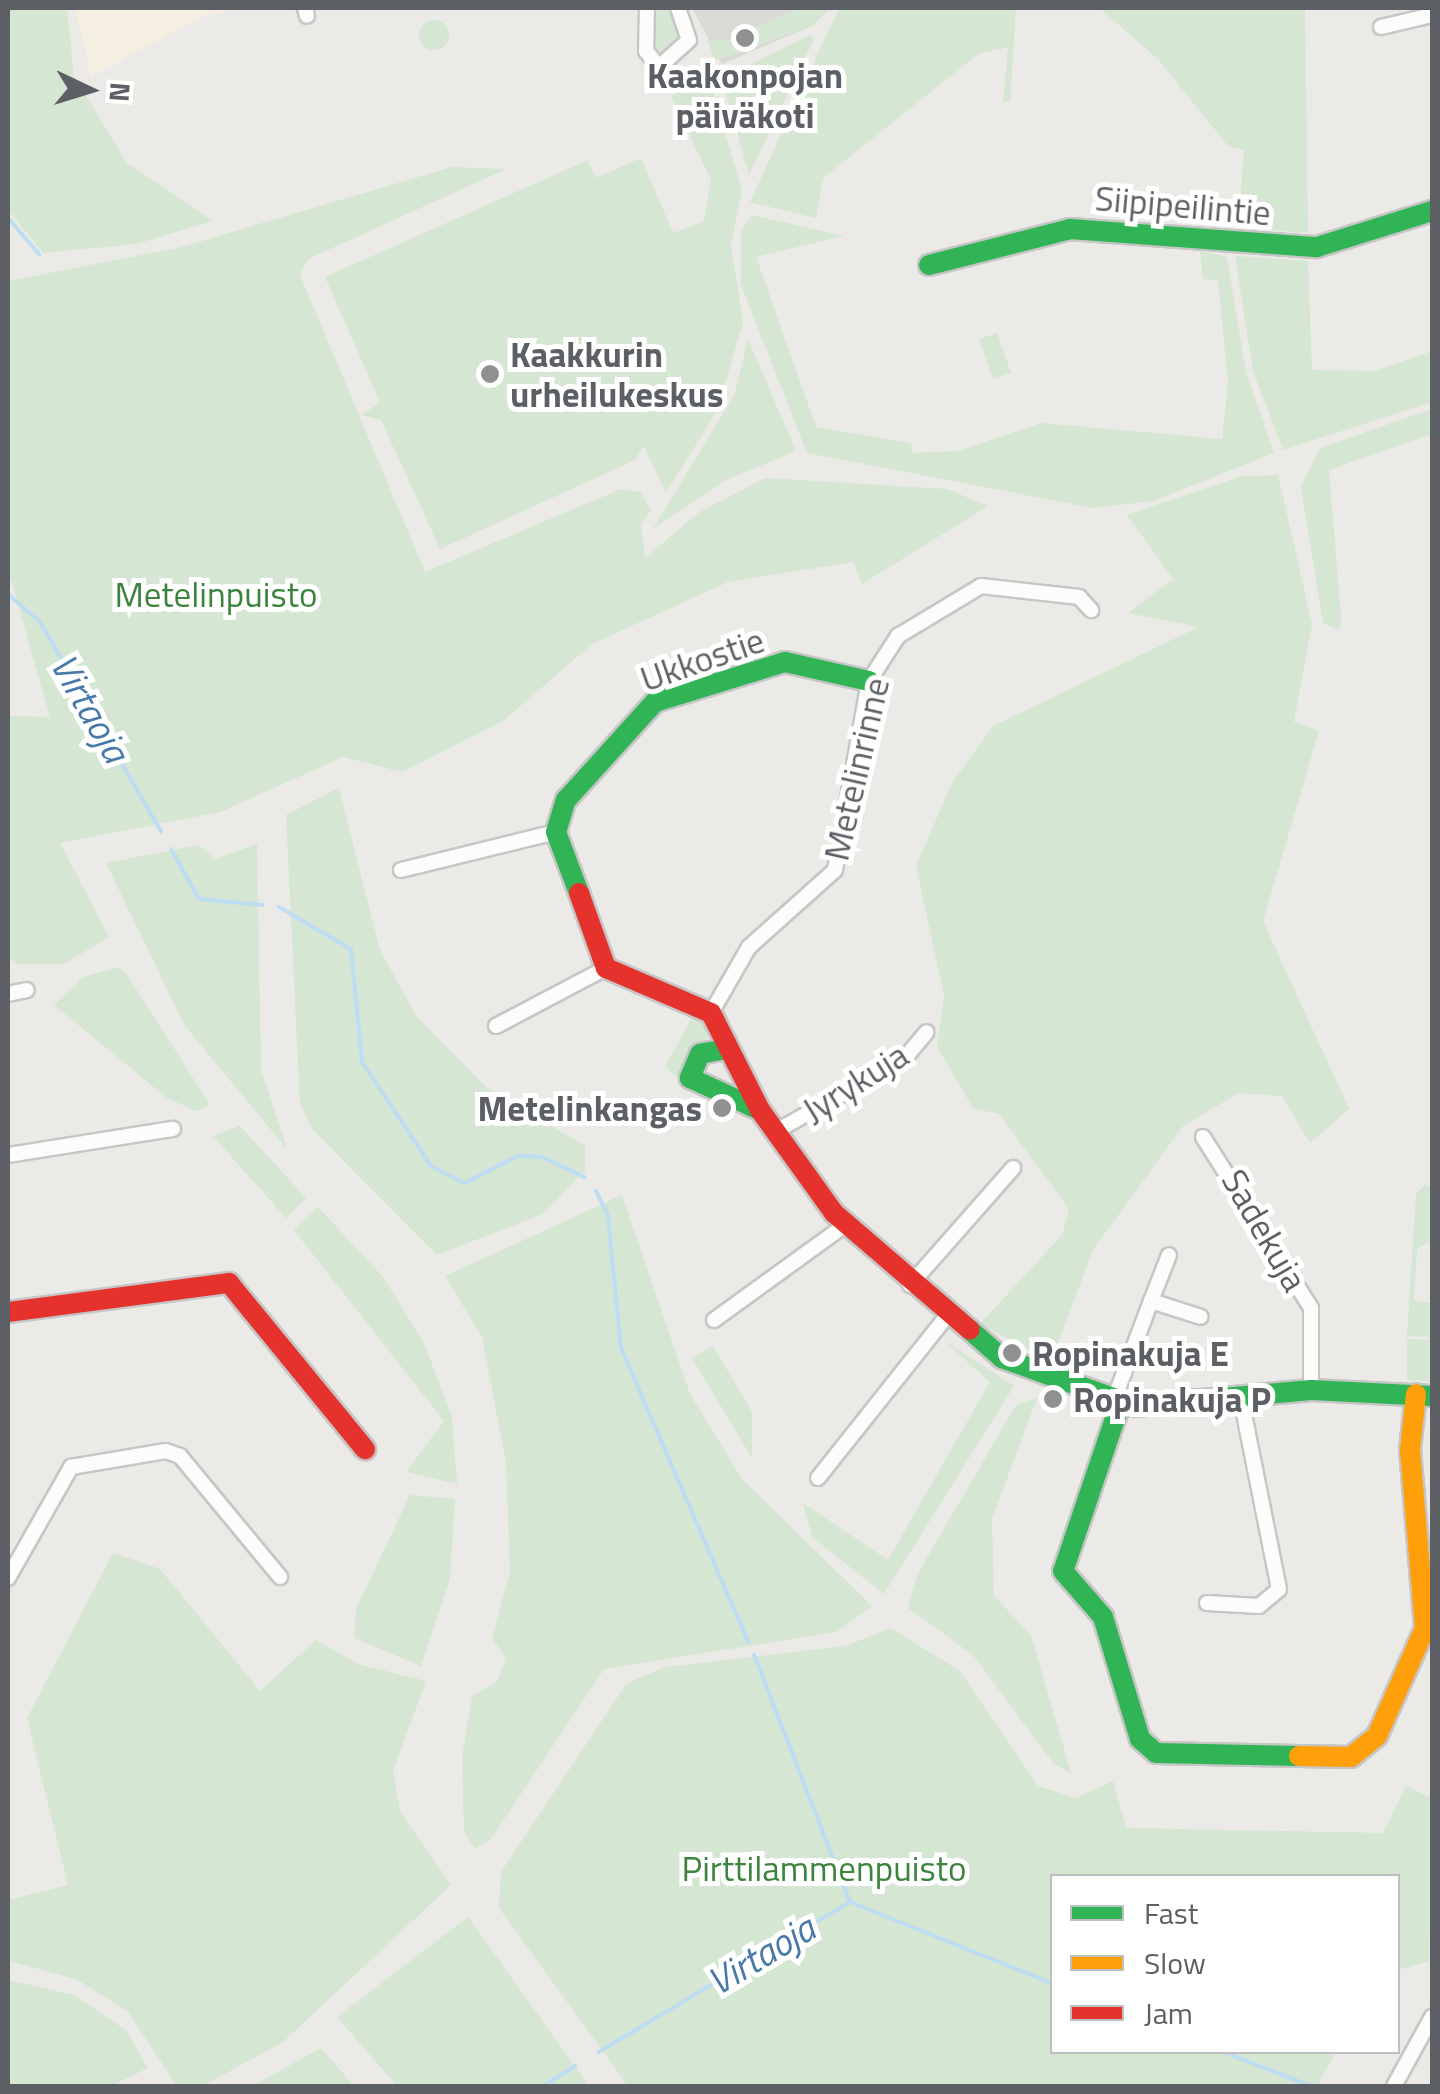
<!DOCTYPE html>
<html>
<head>
<meta charset="utf-8">
<style>
	body { margin:0 }
	#map { position:relative; width:1440px; height:2094px; overflow:hidden; background:#ebeae6; font-family:"Titillium Web",sans-serif }
	div>[style] { position:absolute }
	[style*='--x'] { left:calc(var(--x)*1px); top:calc(var(--y)*1px); width:calc(var(--w)*1px); rotate:calc(var(--a)*1deg) }
	.commercial>* { inset:0; background:#f4efe0 }
	.education>* { inset:0; background:#dbd9d5 }
	.green>* { inset:0; background:#d5e6d3 }
	.round { border-radius:50% }
	.stream>* { height:4px; margin:-2px; padding:0 2px; transform-origin:2px; border-radius:2px; background:#beddf3 }
	.roads { filter:drop-shadow(2px 0 #c6c6c6) drop-shadow(-2px 0 #c6c6c6) drop-shadow(0 2px #c6c6c6) drop-shadow(0 -2px #c6c6c6) }
	.street>* { height:14px; margin:-7px; padding:0 7px; transform-origin:7px; border-radius:7px; background:#fcfcfb }
	.fast>* { height:20px; margin:-10px; padding:0 10px; transform-origin:10px; border-radius:10px; background:#30b455 }
	.slow>* { height:20px; margin:-10px; padding:0 10px; transform-origin:10px; border-radius:10px; background:#ff9f0a }
	.jam>* { height:20px; margin:-10px; padding:0 10px; transform-origin:10px; border-radius:10px; background:#e5322d }
	.dots>* { width:28px; height:28px; translate:-50% -50%; box-sizing:border-box; border:5px solid #fff; border-radius:50% }
	span { translate:-50% -50%; white-space:nowrap; text-align:center; line-height:1.15; -webkit-text-stroke:10px #fff; paint-order:stroke }
	.poi-label { font-size:35px; color:#5c6064; font-weight:700 }
	.left { translate:0 -50%; text-align:left }
	.right { translate:-100% -50%; text-align:right }
	.street-label { font-size:35px; color:#5c6064 }
	.park-label { font-size:35px; color:#3c833e }
	.water-label { font-size:38px; color:#4879a9; font-style:italic }
	.frame { position:absolute; inset:0; border:10px solid #5c6064; pointer-events:none }
	.legend { position:absolute; left:1050px; top:1874px; width:350px; height:180px; box-sizing:border-box; background:#fff; border:2px solid #bebfc1; margin:0; padding:12px 18px; list-style:none; font-size:30px; color:#5c6064 }
	.legend li { display:flex; align-items:center; gap:20px; height:50px }
	.legend b { width:50px; border:2px solid #bebfc1 }
	.north { position:absolute; left:40px; top:40px; width:100px; height:100px; -webkit-text-stroke:8px #fff; paint-order:stroke; rotate:94deg; font-size:28px; font-weight:700; line-height:40px; text-align:center; color:#5c6064 }
	.north::after { content:''; display:block; margin:auto; width:35px; height:45px; background:#5c6064; clip-path:polygon(50% 0,100% 100%,50% 72%,0 100%) }
</style>
</head>
<body>
<div id="map">
	<div class="commercial">
		<i style="clip-path:polygon(75px 8px,245px 8px,202px 16px,91px 77px)"></i>
	</div>
	<div class="education">
		<i style="clip-path:polygon(692px 8px,830px 8px,812px 26px,722px 64px)"></i>
	</div>
	<div class="green">
		<i style="clip-path:polygon(8px 8px,67px 8px,74px 76px,126px 162px,213px 221px,136px 244px,43px 253px,8px 210px)"></i>
		<i style="clip-path:polygon(654px 8px,670px 8px,681px 35px,666px 56px,652px 46px)"></i>
		<i style="clip-path:polygon(799px 8px,830px 8px,812px 26px,715px 61px,707px 39px,725px 41px)"></i>
		<i style="clip-path:polygon(839px 8px,1016px 8px,1010px 101px,1003px 103px,1008px 47px,978px 54px,823px 178px,816px 218px,864px 230px,750px 202px)"></i>
		<i style="clip-path:polygon(1099px 8px,1305px 8px,1308px 233px,1238px 227px,1244px 150px,1229px 147px,1157px 58px)"></i>
		<i class="round" style="left:419px;top:20px;width:30px;height:30px"></i>
		<i style="clip-path:polygon(810px 35px,814px 39px,749px 175px,722px 78px)"></i>
		<i style="clip-path:polygon(709px 78px,742px 191px,731px 245px,743px 322px,718px 409px,666px 493px,644px 446px,635px 460px,440px 549px,381px 420px,362px 415px,380px 402px,325px 277px,588px 160px,596px 178px,641px 158px,673px 233px,704px 221px,711px 180px,671px 96px)"></i>
		<i style="clip-path:polygon(452px 167px,506px 169px,308px 259px,300px 275px,425px 572px,621px 489px,640px 492px,651px 510px,641px 524px,645px 558px,698px 513px,765px 478px,947px 489px,988px 506px,862px 584px,853px 562px,728px 582px,592px 644px,503px 721px,402px 772px,343px 757px,220px 812px,60px 843px,109px 937px,64px 964px,18px 964px,8px 957px,8px 716px,50px 717px,8px 569px,8px 281px,178px 248px)"></i>
		<i style="clip-path:polygon(752px 215px,844px 236px,756px 257px,816px 427px,911px 443px,913px 453px,958px 451px,1041px 423px,1222px 439px,1228px 382px,1218px 280px,1203px 279px,1200px 251px,1227px 257px,1246px 372px,1274px 453px,1153px 501px,1093px 508px,807px 453px,741px 285px,741px 231px)"></i>
		<i style="clip-path:polygon(1235px 256px,1308px 261px,1312px 370px,1375px 371px,1432px 351px,1432px 402px,1283px 450px,1253px 371px)"></i>
		<i style="clip-path:polygon(997px 333px,1011px 373px,993px 379px,979px 339px)"></i>
		<i style="clip-path:polygon(748px 339px,796px 451px,726px 480px,653px 529px,735px 393px)"></i>
		<i style="clip-path:polygon(1432px 409px,1432px 434px,1329px 470px,1341px 617px,1339px 630px,1323px 623px,1301px 487px,1320px 448px)"></i>
		<i style="clip-path:polygon(1278px 475px,1312px 624px,1294px 722px,1319px 731px,1263px 921px,1349px 1109px,1310px 1143px,1282px 1096px,1239px 1093px,1183px 1126px,1093px 1250px,1051px 1361px,980px 1324px,1062px 1235px,1069px 1209px,999px 1114px,973px 1108px,937px 1047px,944px 995px,916px 866px,952px 783px,993px 726px,1199px 627px,1128px 613px,1173px 579px,1127px 515px,1242px 476px)"></i>
		<i style="clip-path:polygon(339px 788px,380px 950px,416px 1016px,486px 1087px,585px 1146px,585px 1171px,543px 1214px,437px 1255px,312px 1129px,300px 1103px,286px 815px)"></i>
		<i style="clip-path:polygon(257px 844px,261px 1069px,287px 1149px,185px 1026px,106px 863px,199px 845px,215px 859px)"></i>
		<i style="clip-path:polygon(119px 967px,126px 973px,210px 1105px,196px 1111px,167px 1098px,54px 1005px,83px 977px)"></i>
		<i style="clip-path:polygon(694px 1014px,710px 1035px,685px 1063px,686px 1087px,665px 1066px)"></i>
		<i style="clip-path:polygon(240px 1126px,306px 1198px,286px 1218px,213px 1136px)"></i>
		<i style="clip-path:polygon(1425px 1185px,1432px 1188px,1432px 1240px,1417px 1249px,1414px 1301px,1432px 1303px,1432px 1337px,1407px 1336px,1416px 1193px)"></i>
		<i style="clip-path:polygon(622px 1195px,690px 1394px,742px 1479px,872px 1606px,836px 1632px,604px 1669px,491px 1839px,474px 1849px,464px 1831px,462px 1758px,472px 1696px,497px 1682px,506px 1658px,492px 1639px,510px 1572px,506px 1462px,482px 1337px,445px 1276px)"></i>
		<i style="clip-path:polygon(318px 1207px,383px 1277px,424px 1343px,452px 1417px,457px 1484px,406px 1472px,444px 1421px,294px 1230px)"></i>
		<i style="clip-path:polygon(1407px 1339px,1432px 1340px,1432px 1382px,1407px 1380px)"></i>
		<i style="clip-path:polygon(943px 1340px,1014px 1386px,884px 1594px,812px 1537px,803px 1503px,888px 1560px,990px 1382px)"></i>
		<i style="clip-path:polygon(713px 1346px,752px 1412px,752px 1458px,692px 1358px)"></i>
		<i style="clip-path:polygon(1037px 1398px,992px 1519px,994px 1596px,1031px 1635px,1071px 1773px,1054px 1764px,973px 1655px,908px 1608px,917px 1575px,1016px 1405px)"></i>
		<i style="clip-path:polygon(410px 1495px,455px 1499px,450px 1579px,421px 1666px,354px 1638px,356px 1609px)"></i>
		<i style="clip-path:polygon(113px 1553px,160px 1569px,260px 1691px,316px 1640px,358px 1664px,426px 1681px,393px 1771px,400px 1811px,451px 1885px,283px 2042px,203px 2086px,177px 2086px,128px 2012px,78px 1980px,10px 1961px,8px 1900px,68px 1885px,27px 1718px)"></i>
		<i style="clip-path:polygon(891px 1628px,960px 1671px,1038px 1786px,1076px 1798px,1113px 1781px,1126px 1828px,1383px 1833px,1406px 1786px,1432px 1798px,1429px 1961px,1398px 1970px,1398px 1876px,1052px 1876px,1052px 2052px,1336px 2052px,1317px 2086px,628px 2086px,499px 1908px,501px 1872px,627px 1683px,665px 1667px,845px 1646px)"></i>
		<i style="clip-path:polygon(468px 1917px,589px 2086px,397px 2086px,337px 2017px)"></i>
		<i style="clip-path:polygon(8px 1980px,74px 1995px,127px 2031px,148px 2068px,111px 2086px,8px 2086px)"></i>
		<i style="clip-path:polygon(321px 2048px,354px 2086px,252px 2086px)"></i>
	</div>
	<div class="stream">
		<i style="--x:8;--y:218;--w:48;--a:49.3"></i>
		<i style="--x:8;--y:594;--w:43;--a:41.2"></i>
		<i style="--x:40;--y:622;--w:242;--a:60"></i>
		<i style="--x:171;--y:849;--w:57;--a:60.8"></i>
		<i style="--x:199;--y:899;--w:64;--a:5.4"></i>
		<i style="--x:279;--y:907;--w:83;--a:30.3"></i>
		<i style="--x:351;--y:949;--w:114;--a:84.4"></i>
		<i style="--x:362;--y:1062;--w:125;--a:56.4"></i>
		<i style="--x:431;--y:1166;--w:38;--a:27"></i>
		<i style="--x:465;--y:1183;--w:59;--a:-27"></i>
		<i style="--x:518;--y:1156;--w:24;--a:2"></i>
		<i style="--x:542;--y:1157;--w:47;--a:25.5"></i>
		<i style="--x:596;--y:1191;--w:28;--a:64"></i>
		<i style="--x:608;--y:1216;--w:133;--a:84.4"></i>
		<i style="--x:621;--y:1348;--w:320;--a:66.6"></i>
		<i style="--x:850;--y:1902;--w:218;--a:21.9"></i>
		<i style="--x:599;--y:2052;--w:292;--a:-30.9"></i>
		<i style="--x:850;--y:1902;--w:265;--a:-111.2"></i>
		<i style="--x:1223;--y:2052;--w:94;--a:21.1"></i>
		<i style="--x:543;--y:2086;--w:38;--a:-32"></i>
	</div>
	<div class="roads">
		<div class="street">
			<i style="--x:305;--y:8;--w:8;--a:76"></i>
			<i style="--x:647;--y:8;--w:43;--a:91.3"></i>
			<i style="--x:646;--y:51;--w:21;--a:51"></i>
			<i style="--x:659;--y:67;--w:40;--a:-42"></i>
			<i style="--x:689;--y:40;--w:34;--a:-109"></i>
			<i style="--x:1381;--y:27;--w:52;--a:-13.2"></i>
			<i style="--x:401;--y:870;--w:160;--a:-13.8"></i>
			<i style="--x:8;--y:994;--w:19;--a:-12"></i>
			<i style="--x:711;--y:1013;--w:76;--a:-60.1"></i>
			<i style="--x:749;--y:947;--w:115;--a:-41.8"></i>
			<i style="--x:835;--y:870;--w:192;--a:-79.8"></i>
			<i style="--x:869;--y:681;--w:54;--a:-57.2"></i>
			<i style="--x:898;--y:636;--w:97;--a:-31.1"></i>
			<i style="--x:981;--y:586;--w:99;--a:6.4"></i>
			<i style="--x:1079;--y:597;--w:18;--a:47"></i>
			<i style="--x:496;--y:1026;--w:124;--a:-27.8"></i>
			<i style="--x:780;--y:1129;--w:142;--a:-29.4"></i>
			<i style="--x:904;--y:1059;--w:35;--a:-50"></i>
			<i style="--x:1203;--y:1137;--w:202;--a:57.7"></i>
			<i style="--x:1311;--y:1308;--w:82;--a:90"></i>
			<i style="--x:8;--y:1155;--w:167;--a:-9"></i>
			<i style="--x:910;--y:1285;--w:156;--a:-48.6"></i>
			<i style="--x:1151;--y:1301;--w:49;--a:-68.6"></i>
			<i style="--x:714;--y:1320;--w:162;--a:-35.9"></i>
			<i style="--x:1113;--y:1402;--w:108;--a:-69.4"></i>
			<i style="--x:1151;--y:1301;--w:52;--a:17.7"></i>
			<i style="--x:818;--y:1478;--w:206;--a:-51.5"></i>
			<i style="--x:8;--y:1578;--w:128;--a:-60.4"></i>
			<i style="--x:71;--y:1467;--w:96;--a:-9.6"></i>
			<i style="--x:166;--y:1451;--w:15;--a:20"></i>
			<i style="--x:180;--y:1456;--w:157;--a:50.4"></i>
			<i style="--x:1207;--y:1603;--w:52;--a:3.3"></i>
			<i style="--x:1259;--y:1606;--w:26;--a:-40"></i>
			<i style="--x:1279;--y:1589;--w:195;--a:-101.3"></i>
			<i style="--x:1394;--y:2086;--w:79;--a:-61.2"></i>
		</div>
		<div class="fast">
			<i style="--x:929;--y:265;--w:146;--a:-14.3"></i>
			<i style="--x:1070;--y:229;--w:248;--a:4.2"></i>
			<i style="--x:1317;--y:247;--w:121;--a:-17.4"></i>
			<i style="--x:579;--y:893;--w:65;--a:-110.7"></i>
			<i style="--x:556;--y:832;--w:34;--a:-73"></i>
			<i style="--x:566;--y:800;--w:132;--a:-47.8"></i>
			<i style="--x:655;--y:702;--w:136;--a:-17.1"></i>
			<i style="--x:785;--y:662;--w:86;--a:12.7"></i>
			<i style="--x:727;--y:1049;--w:27;--a:170"></i>
			<i style="--x:700;--y:1054;--w:26;--a:113"></i>
			<i style="--x:690;--y:1078;--w:77;--a:24.6"></i>
			<i style="--x:970;--y:1330;--w:43;--a:41.2"></i>
			<i style="--x:1002;--y:1358;--w:141;--a:19.8"></i>
			<i style="--x:1135;--y:1406;--w:177;--a:-5.2"></i>
			<i style="--x:1311;--y:1390;--w:121;--a:2.8"></i>
			<i style="--x:1120;--y:1404;--w:176;--a:108.8"></i>
			<i style="--x:1063;--y:1571;--w:61;--a:49"></i>
			<i style="--x:1103;--y:1617;--w:127;--a:73.1"></i>
			<i style="--x:1140;--y:1739;--w:21;--a:41"></i>
			<i style="--x:1156;--y:1753;--w:143;--a:1.2"></i>
		</div>
		<div class="slow">
			<i style="--x:1299;--y:1756;--w:52;--a:1.1"></i>
			<i style="--x:1351;--y:1757;--w:33;--a:-39"></i>
			<i style="--x:1377;--y:1736;--w:118;--a:-66"></i>
			<i style="--x:1425;--y:1628;--w:179;--a:-94.8"></i>
			<i style="--x:1410;--y:1450;--w:56;--a:-83.9"></i>
		</div>
		<div class="jam">
			<i style="--x:579;--y:893;--w:80;--a:70.2"></i>
			<i style="--x:606;--y:968;--w:114;--a:23.2"></i>
			<i style="--x:711;--y:1013;--w:109;--a:63.2"></i>
			<i style="--x:760;--y:1110;--w:127;--a:54.3"></i>
			<i style="--x:834;--y:1213;--w:179;--a:40.7"></i>
			<i style="--x:8;--y:1312;--w:223;--a:-7.5"></i>
			<i style="--x:229;--y:1283;--w:215;--a:50.7"></i>
		</div>
	</div>
	<div class="dots">
		<i style="left:745px;top:38px;background:#8e9092"></i>
		<i style="left:490px;top:374px;background:#8e9092"></i>
		<i style="left:722px;top:1108px;background:#8e9092"></i>
		<i style="left:1012px;top:1353px;background:#8e9092"></i>
		<i style="left:1053px;top:1399px;background:#8e9092"></i>
	</div>
	<div class="poi-label">
		<span style="left:745px;top:95px">Kaakonpojan<br>päiväkoti</span>
		<span class="left" style="left:510px;top:374px">Kaakkurin<br>urheilukeskus</span>
		<span class="right" style="left:702px;top:1108px">Metelinkangas</span>
		<span class="left" style="left:1032px;top:1353px">Ropinakuja E</span>
		<span class="left" style="left:1073px;top:1399px">Ropinakuja P</span>
	</div>
	<div class="street-label">
		<span style="left:1183px;top:205px;rotate:5deg">Siipipeilintie</span>
		<span style="left:702px;top:659px;rotate:-19deg">Ukkostie</span>
		<span style="left:856px;top:769px;rotate:-77deg">Metelinrinne</span>
		<span style="left:855px;top:1082px;rotate:-32deg">Jyrykuja</span>
		<span style="left:1265px;top:1230px;rotate:60deg">Sadekuja</span>
	</div>
	<div class="park-label">
		<span style="left:216px;top:594px">Metelinpuisto</span>
		<span style="left:824px;top:1868px">Pirttilammenpuisto</span>
	</div>
	<div class="water-label">
		<span style="left:90px;top:708px;rotate:60deg">Virtaoja</span>
		<span style="left:761px;top:1955px;rotate:-31deg">Virtaoja</span>
	</div>
	<div class="frame"></div>
	<ul class="legend">
	<li><b style="height:12px;background:#30b455"></b>Fast</li>
	<li><b style="height:12px;background:#ff9f0a"></b>Slow</li>
	<li><b style="height:12px;background:#e5322d"></b>Jam</li>
	</ul>
	<div class="north">N</div>
</div>
</body>
</html>
